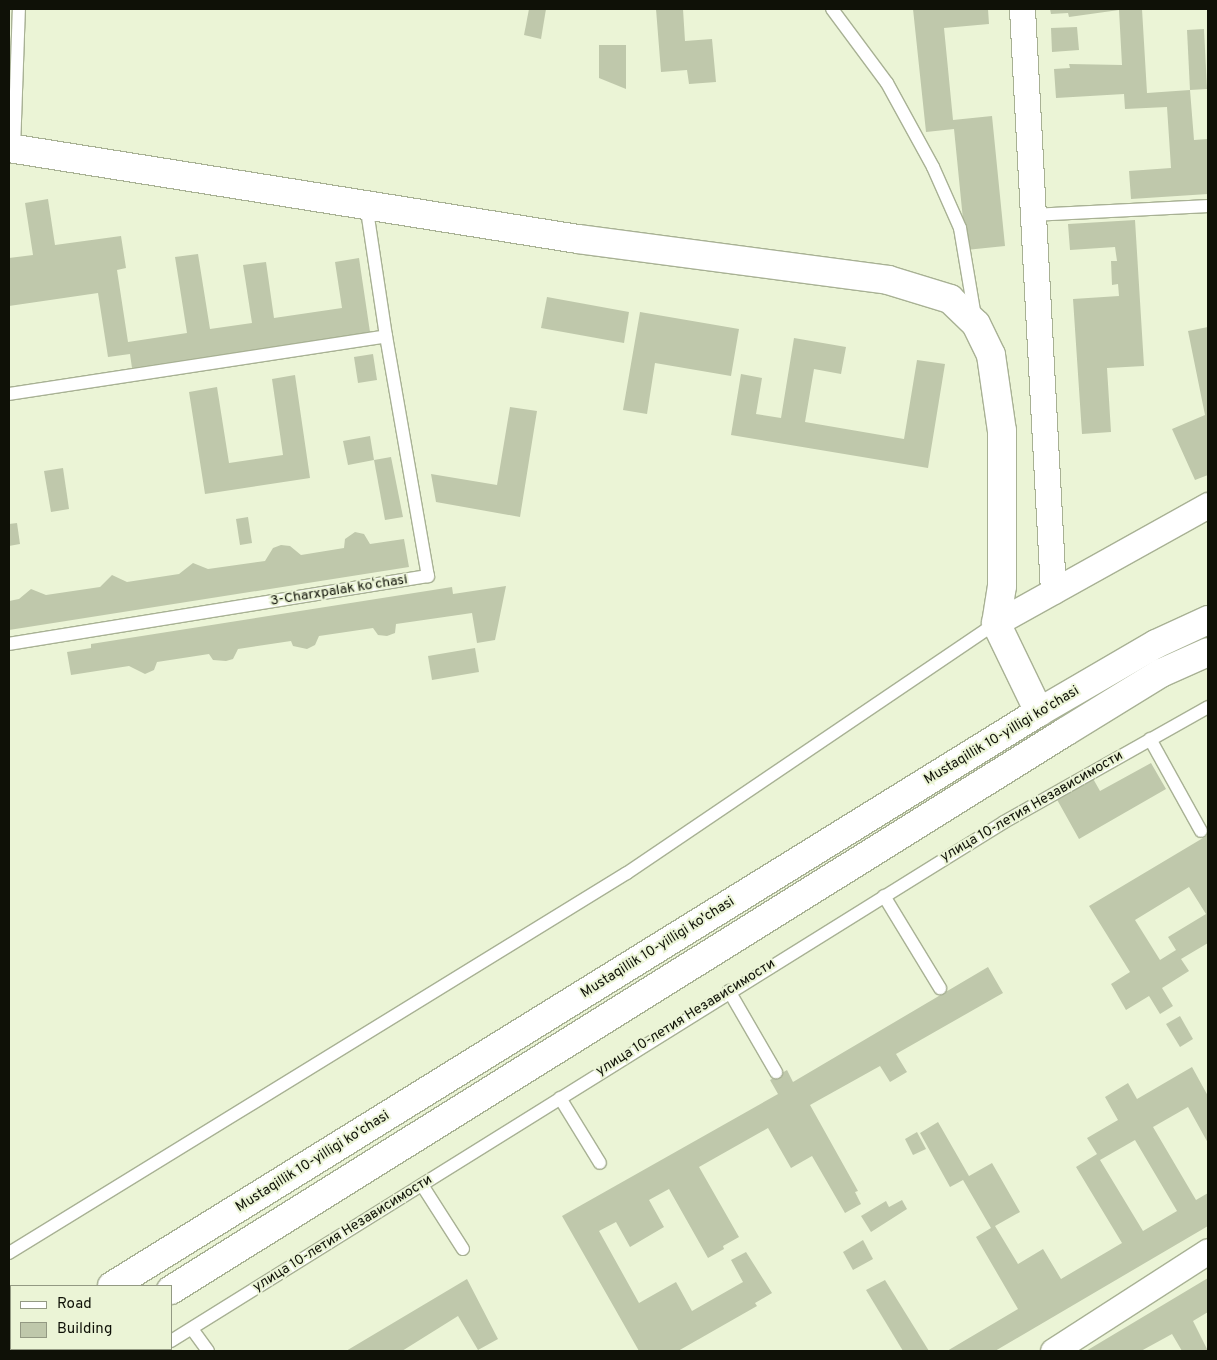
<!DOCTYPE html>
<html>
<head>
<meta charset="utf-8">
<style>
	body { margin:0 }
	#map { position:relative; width:1217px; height:1360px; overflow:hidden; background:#ebf4d6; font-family:Overpass,sans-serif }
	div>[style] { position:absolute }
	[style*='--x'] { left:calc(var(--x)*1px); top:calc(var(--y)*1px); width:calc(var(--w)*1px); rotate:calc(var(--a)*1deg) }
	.building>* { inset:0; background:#bfc8ab }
	.roads { filter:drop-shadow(1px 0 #a8b194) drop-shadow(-1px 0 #a8b194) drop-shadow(0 1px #a8b194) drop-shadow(0 -1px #a8b194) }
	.lane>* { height:12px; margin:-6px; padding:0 6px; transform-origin:6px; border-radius:6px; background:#fff }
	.street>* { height:25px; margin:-12.5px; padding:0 12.5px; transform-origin:12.5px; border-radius:12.5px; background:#fff }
	.secondary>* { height:28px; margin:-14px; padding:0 14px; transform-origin:14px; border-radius:14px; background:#fff }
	span { translate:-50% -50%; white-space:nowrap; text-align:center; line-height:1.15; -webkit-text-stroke:4px #ebf4d6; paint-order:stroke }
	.street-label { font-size:14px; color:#0f1107 }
	.frame { position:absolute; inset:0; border:10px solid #0f1107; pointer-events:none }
	.legend { position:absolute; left:10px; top:1285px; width:162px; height:65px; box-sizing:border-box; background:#ebf4d6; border:1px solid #939983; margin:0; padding:6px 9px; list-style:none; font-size:15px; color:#0f1107 }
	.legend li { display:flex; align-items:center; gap:10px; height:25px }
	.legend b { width:25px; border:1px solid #939983 }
</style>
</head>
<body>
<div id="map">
	<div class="building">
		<i style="clip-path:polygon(529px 9px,546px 9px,541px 39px,524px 35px)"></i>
		<i style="clip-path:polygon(656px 9px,683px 9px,685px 41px,712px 39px,716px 82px,689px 84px,687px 70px,661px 72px)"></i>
		<i style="clip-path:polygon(913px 9px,988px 9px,989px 24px,944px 28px,953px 120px,992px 116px,1005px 246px,966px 250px,954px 129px,926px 132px)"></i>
		<i style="clip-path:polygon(1050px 9px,1142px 9px,1147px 93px,1190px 90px,1194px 140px,1208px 139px,1208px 194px,1131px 199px,1129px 171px,1171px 168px,1167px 107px,1125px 109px,1124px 94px,1056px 98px,1054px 69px,1070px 68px,1069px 64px,1122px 65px,1119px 10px,1069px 17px,1068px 13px,1051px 14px)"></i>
		<i style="clip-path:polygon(1077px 27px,1079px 50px,1052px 52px,1051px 28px)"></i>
		<i style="clip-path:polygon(1204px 29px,1207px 89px,1190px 90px,1187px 30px)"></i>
		<i style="clip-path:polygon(599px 45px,626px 45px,626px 89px,599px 78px)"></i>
		<i style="clip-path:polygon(48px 199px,55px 245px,121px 236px,126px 268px,117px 270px,128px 342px,187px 333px,175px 257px,198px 254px,210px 329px,252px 323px,243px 265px,266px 262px,274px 318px,342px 308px,335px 262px,359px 258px,370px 332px,132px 368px,130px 354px,108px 357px,98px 293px,9px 306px,9px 258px,33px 255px,25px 203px)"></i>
		<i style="clip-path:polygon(1135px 220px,1144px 366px,1107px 368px,1111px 432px,1082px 434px,1073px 299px,1119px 296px,1118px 284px,1112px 285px,1111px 261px,1117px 261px,1115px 247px,1070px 250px,1068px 224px)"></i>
		<i style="clip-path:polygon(547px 297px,629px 312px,624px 343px,541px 328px)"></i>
		<i style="clip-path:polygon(640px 312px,739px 329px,731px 376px,655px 363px,647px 414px,623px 410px)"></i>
		<i style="clip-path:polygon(1208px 327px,1208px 475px,1195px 480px,1172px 429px,1205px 415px,1188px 331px)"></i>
		<i style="clip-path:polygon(794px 338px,846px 347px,841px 374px,814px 369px,805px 422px,904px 439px,917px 360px,945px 364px,928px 468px,731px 435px,741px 374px,762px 378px,756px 414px,781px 418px)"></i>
		<i style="clip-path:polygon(373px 354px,377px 380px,358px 383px,354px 357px)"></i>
		<i style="clip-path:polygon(295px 375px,310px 478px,205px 494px,189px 392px,217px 387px,229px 463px,283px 455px,272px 379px)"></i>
		<i style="clip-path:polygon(510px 407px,537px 411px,520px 517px,436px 502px,431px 474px,497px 485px)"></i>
		<i style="clip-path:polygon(370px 436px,374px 460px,348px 465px,343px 441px)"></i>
		<i style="clip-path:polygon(391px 457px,403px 517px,385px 520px,374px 460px)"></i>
		<i style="clip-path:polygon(63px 468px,69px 509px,51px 512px,44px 471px)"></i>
		<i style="clip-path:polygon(248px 517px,252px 543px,240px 545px,236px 519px)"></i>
		<i style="clip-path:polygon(17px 523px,20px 544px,9px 546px,9px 524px)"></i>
		<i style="clip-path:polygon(355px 532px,364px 534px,370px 544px,404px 539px,409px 567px,9px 630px,9px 601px,19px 599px,31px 589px,46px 595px,100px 587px,112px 575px,127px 582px,179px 574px,193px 563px,208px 569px,265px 561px,273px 548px,281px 545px,290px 546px,301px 555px,344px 548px,345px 539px)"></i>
		<i style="clip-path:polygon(506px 586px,495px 640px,477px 643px,472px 613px,396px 624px,395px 633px,387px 636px,378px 635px,373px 628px,319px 636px,315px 645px,307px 649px,293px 646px,291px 641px,238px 649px,233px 659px,226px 661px,213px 660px,209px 654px,157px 662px,154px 670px,145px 674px,129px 666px,71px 675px,67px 652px,91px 648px,91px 644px,452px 587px,453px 594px)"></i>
		<i style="clip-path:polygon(475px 648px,479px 672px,432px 680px,428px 656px)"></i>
		<i style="clip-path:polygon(1151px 763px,1166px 789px,1079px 839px,1055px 796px,1091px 775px,1100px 791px)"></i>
		<i style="clip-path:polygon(evenodd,1208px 835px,1208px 943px,1181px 959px,1189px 971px,1162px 988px,1173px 1006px,1160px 1014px,1149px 996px,1126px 1010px,1111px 984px,1130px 972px,1089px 906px,1208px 835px,1189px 887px,1206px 914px,1168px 937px,1176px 950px,1160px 960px,1135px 920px,1189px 887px)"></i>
		<i style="clip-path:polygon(988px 967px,1003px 993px,896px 1054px,907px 1072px,890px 1082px,880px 1066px,810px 1105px,858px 1191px,855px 1192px,861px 1204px,845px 1213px,812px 1156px,791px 1168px,768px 1128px,699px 1167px,739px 1237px,723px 1246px,724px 1249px,708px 1258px,669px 1189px,649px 1200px,664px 1227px,630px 1247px,616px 1222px,599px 1231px,639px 1303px,676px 1282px,692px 1311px,743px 1282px,731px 1260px,746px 1252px,772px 1293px,755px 1303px,757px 1306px,678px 1351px,639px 1351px,562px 1216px,778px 1094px,770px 1080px,787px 1070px,793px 1082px)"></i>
		<i style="clip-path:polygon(1180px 1016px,1193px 1039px,1180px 1047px,1166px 1024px)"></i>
		<i style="clip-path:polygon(evenodd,1192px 1067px,1208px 1096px,1208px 1143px,1188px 1107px,1153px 1127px,1196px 1200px,1208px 1193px,1208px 1226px,995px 1351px,947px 1351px,1018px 1309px,976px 1237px,991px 1228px,963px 1180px,950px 1187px,920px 1133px,938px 1122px,969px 1176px,992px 1163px,1020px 1212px,995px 1226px,1018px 1264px,1043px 1249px,1061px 1279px,1122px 1243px,1076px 1167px,1097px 1154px,1087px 1138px,1118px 1120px,1105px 1097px,1128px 1083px,1137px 1099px,1192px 1067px,1135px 1140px,1177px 1211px,1143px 1231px,1100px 1160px,1135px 1140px)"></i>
		<i style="clip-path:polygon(917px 1132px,926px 1149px,913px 1155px,905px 1139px)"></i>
		<i style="clip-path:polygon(902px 1200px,907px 1209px,871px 1232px,861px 1216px,886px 1201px,889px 1207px)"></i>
		<i style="clip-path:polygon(863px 1240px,873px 1259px,853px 1270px,843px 1252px)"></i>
		<i style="clip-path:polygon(1208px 1278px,1208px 1312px,1193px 1321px,1208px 1351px,1182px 1351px,1172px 1334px,1141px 1351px,1086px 1351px)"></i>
		<i style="clip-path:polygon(467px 1279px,498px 1339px,478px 1350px,458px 1316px,402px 1351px,346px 1351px)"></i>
		<i style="clip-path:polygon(885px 1280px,929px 1351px,903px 1351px,866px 1290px)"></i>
	</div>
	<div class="roads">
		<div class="lane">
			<i style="--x:832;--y:9;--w:92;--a:53.4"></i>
			<i style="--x:887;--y:83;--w:96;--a:61.3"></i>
			<i style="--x:933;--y:167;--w:67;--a:66.1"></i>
			<i style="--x:960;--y:228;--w:90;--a:80.4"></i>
			<i style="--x:14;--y:149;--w:140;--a:-88"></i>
			<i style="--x:366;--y:204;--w:134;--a:81.4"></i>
			<i style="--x:1033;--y:215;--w:175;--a:-2.9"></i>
			<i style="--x:9;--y:394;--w:381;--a:-8.7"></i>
			<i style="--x:386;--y:336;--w:244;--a:80.1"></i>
			<i style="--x:428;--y:576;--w:424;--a:170.8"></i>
			<i style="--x:1150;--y:739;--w:105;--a:61"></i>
			<i style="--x:884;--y:896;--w:108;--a:58.7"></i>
			<i style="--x:729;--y:991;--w:94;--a:59.9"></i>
			<i style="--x:560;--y:1098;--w:76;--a:58.4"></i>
			<i style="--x:422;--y:1185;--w:76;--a:57.4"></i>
			<i style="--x:9;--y:1253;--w:725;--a:-31.59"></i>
			<i style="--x:627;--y:873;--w:446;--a:-34.1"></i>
			<i style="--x:192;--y:1329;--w:27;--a:54"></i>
			<i style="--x:171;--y:1341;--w:981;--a:-31.92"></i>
			<i style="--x:1004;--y:822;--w:234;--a:-29.4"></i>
			<i style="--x:156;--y:1351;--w:4;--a:-27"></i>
		</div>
		<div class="street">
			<i style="--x:1022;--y:9;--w:583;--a:86.95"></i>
			<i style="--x:996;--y:623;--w:243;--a:-29.1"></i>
			<i style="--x:1053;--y:1351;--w:184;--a:-32.8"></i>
		</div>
		<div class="secondary">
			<i style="--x:9;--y:148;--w:576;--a:9.09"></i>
			<i style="--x:578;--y:239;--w:313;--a:7.5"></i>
			<i style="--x:888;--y:280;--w:65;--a:17"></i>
			<i style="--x:950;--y:299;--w:36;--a:44"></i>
			<i style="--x:976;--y:324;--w:34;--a:64"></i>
			<i style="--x:991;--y:355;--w:77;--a:81.8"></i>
			<i style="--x:1002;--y:431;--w:155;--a:90"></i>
			<i style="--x:1002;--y:586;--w:37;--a:99"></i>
			<i style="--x:996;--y:623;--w:99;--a:64.2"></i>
			<i style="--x:112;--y:1286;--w:1090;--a:-31.77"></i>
			<i style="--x:1039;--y:712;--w:135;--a:-30.2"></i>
			<i style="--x:1156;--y:644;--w:57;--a:-24.8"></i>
			<i style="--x:171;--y:1290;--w:1054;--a:-31.97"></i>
			<i style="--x:1065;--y:732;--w:113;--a:-31.6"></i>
			<i style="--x:1161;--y:673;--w:51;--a:-24.1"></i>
			<i style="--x:9;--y:1350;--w:2;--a:-27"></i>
			<i style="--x:73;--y:1351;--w:4;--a:-27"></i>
		</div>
	</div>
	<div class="street-label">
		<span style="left:339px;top:591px;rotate:-9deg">3-Charxpalak koʻchasi</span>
		<span style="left:1002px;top:736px;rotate:-31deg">Mustaqillik 10-yilligi ko'chasi</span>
		<span style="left:1032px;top:807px;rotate:-30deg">улица 10-летия Независимости</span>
		<span style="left:658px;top:948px;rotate:-32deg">Mustaqillik 10-yilligi ko'chasi</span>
		<span style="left:686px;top:1018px;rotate:-32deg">улица 10-летия Независимости</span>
		<span style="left:313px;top:1162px;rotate:-32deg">Mustaqillik 10-yilligi ko'chasi</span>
		<span style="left:343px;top:1234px;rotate:-32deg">улица 10-летия Независимости</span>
	</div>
	<div class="frame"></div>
	<ul class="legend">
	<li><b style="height:6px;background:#fff"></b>Road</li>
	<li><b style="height:14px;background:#bfc8ab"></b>Building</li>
	</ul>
</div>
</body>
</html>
